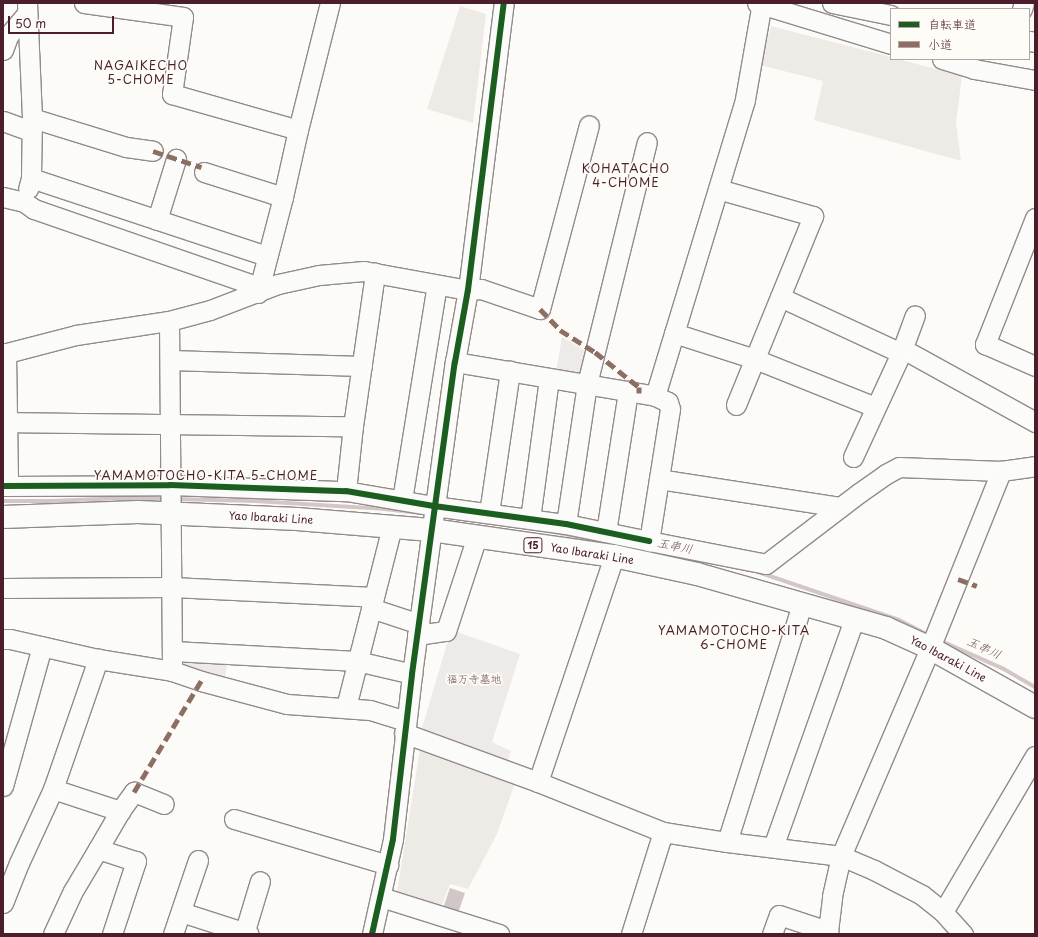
<!DOCTYPE html>
<html>
<head>
<meta charset="utf-8">
<style>
	body { margin:0 }
	#map { position:relative; width:1038px; height:937px; overflow:hidden; background:#fcfbf8; font-family:"Playpen Sans","Klee One",sans-serif }
	div>[style] { position:absolute }
	[style*='--x'] { left:calc(var(--x)*1px); top:calc(var(--y)*1px); width:calc(var(--w)*1px); rotate:calc(var(--a)*1deg) }
	.built>* { inset:0; background:#eeebe7 }
	.green>* { inset:0; background:#eeeae8 }
	.water>* { inset:0; background:#d2c7c6 }
	.stream>* { height:4px; margin:-2px; padding:0 2px; transform-origin:2px; border-radius:2px; background:#d2c7c6 }
	.roads { filter:drop-shadow(1px 0 #928a8b) drop-shadow(-1px 0 #928a8b) drop-shadow(0 1px #928a8b) drop-shadow(0 -1px #928a8b) }
	.minor>* { height:19px; margin:-9.5px; padding:0 9.5px; transform-origin:9.5px; border-radius:9.5px; background:#fbfbf9 }
	.major>* { height:22px; margin:-11px; padding:0 11px; transform-origin:11px; border-radius:11px; background:#fbfbf9 }
	.quiet>* { height:5px; margin-top:-2.5px; transform-origin:0; background:repeating-linear-gradient(90deg,#8d6e63 0 10px,transparent 0 15px) }
	.cycleway>* { height:6px; margin:-3px; padding:0 3px; transform-origin:3px; border-radius:3px; background:#1b5e20 }
	span { translate:-50% -50%; white-space:nowrap; text-align:center; line-height:1.15; -webkit-text-stroke:3.5px #fdfcf7; paint-order:stroke }
	.shield-label span { padding:1px 3px; background:#fdfcf7; border:1px solid; border-radius:3px; -webkit-text-stroke-width:0 }
	.shield-label { font-size:10px; color:#4a1f2b; font-weight:700 }
	.street-label { font-size:11px; color:#4a1f2b }
	.park-label { font-size:11px; color:#704e57 }
	.neighbourhood-label { font-size:12px; color:#4a1f2b; letter-spacing:1px }
	.water-label { font-size:12px; color:#73525a; font-style:italic }
	.frame { position:absolute; inset:0; border:4px solid #4a1f2b; pointer-events:none }
	.legend { position:absolute; left:890px; top:8px; width:140px; height:52px; box-sizing:border-box; background:#fdfcf7; border:1px solid #b5a4a5; margin:0; padding:5px 7px; list-style:none; font-size:12px; color:#4a1f2b }
	.legend li { display:flex; align-items:center; gap:8px; height:20px }
	.legend b { width:20px; border:1px solid #b5a4a5 }
	.scale { position:absolute; left:8px; top:16px; width:106px; height:18px; box-sizing:border-box; border:2px solid #4a1f2b; border-top:0; padding-left:5px; font-size:12px; line-height:14px; white-space:nowrap; color:#4a1f2b; -webkit-text-stroke:3px #fdfcf7; paint-order:stroke }
</style>
</head>
<body>
<div id="map">
	<div class="built">
		<i style="clip-path:polygon(460px 6px,486px 14px,473px 123px,427px 109px)"></i>
		<i style="clip-path:polygon(771px 26px,891px 57px,891px 59px,898px 59px,962px 76px,956px 123px,961px 161px,814px 120px,823px 81px,760px 65px)"></i>
		<i style="clip-path:polygon(421px 743px,516px 780px,497px 834px,468px 889px,450px 884px,441px 907px,397px 892px)"></i>
	</div>
	<div class="green">
		<i style="clip-path:polygon(562px 337px,589px 353px,583px 378px,556px 373px)"></i>
		<i style="clip-path:polygon(451px 630px,520px 654px,492px 742px,511px 751px,507px 763px,421px 732px)"></i>
		<i style="clip-path:polygon(183px 657px,228px 659px,224px 684px,179px 666px)"></i>
	</div>
	<div class="water">
		<i style="clip-path:polygon(450px 888px,465px 893px,458px 913px,443px 908px)"></i>
	</div>
	<div class="stream">
		<i style="--x:175;--y:499;--w:80;--a:1.4"></i>
		<i style="--x:255;--y:501;--w:129;--a:3.5"></i>
		<i style="--x:384;--y:509;--w:38;--a:6"></i>
		<i style="--x:3;--y:501;--w:49;--a:0"></i>
		<i style="--x:52;--y:501;--w:73;--a:-2.4"></i>
		<i style="--x:125;--y:498;--w:42;--a:1.4"></i>
		<i style="--x:538;--y:529;--w:169;--a:10.9"></i>
		<i style="--x:758;--y:572;--w:149;--a:18.8"></i>
		<i style="--x:899;--y:620;--w:34;--a:27"></i>
		<i style="--x:939;--y:640;--w:69;--a:24"></i>
		<i style="--x:1002;--y:668;--w:38;--a:30"></i>
	</div>
	<div class="roads">
		<div class="minor">
			<i style="--x:27;--y:3;--w:115;--a:87.5"></i>
			<i style="--x:32;--y:118;--w:60;--a:91"></i>
			<i style="--x:31;--y:178;--w:11;--a:105"></i>
			<i style="--x:84;--y:3;--w:100;--a:8"></i>
			<i style="--x:183;--y:17;--w:78;--a:98.1"></i>
			<i style="--x:172;--y:94;--w:131;--a:15.9"></i>
			<i style="--x:757;--y:3;--w:140;--a:17"></i>
			<i style="--x:832;--y:3;--w:60;--a:11.5"></i>
			<i style="--x:1022;--y:9;--w:6;--a:-72"></i>
			<i style="--x:1029;--y:41;--w:6;--a:9"></i>
			<i style="--x:3;--y:50;--w:15;--a:-70"></i>
			<i style="--x:8;--y:36;--w:30;--a:-50"></i>
			<i style="--x:942;--y:59;--w:34;--a:17"></i>
			<i style="--x:974;--y:69;--w:62;--a:10.2"></i>
			<i style="--x:32;--y:118;--w:98;--a:17.1"></i>
			<i style="--x:126;--y:147;--w:27;--a:8"></i>
			<i style="--x:3;--y:121;--w:30;--a:20"></i>
			<i style="--x:204;--y:172;--w:83;--a:17.6"></i>
			<i style="--x:31;--y:178;--w:249;--a:18.3"></i>
			<i style="--x:718;--y:189;--w:99;--a:15.9"></i>
			<i style="--x:813;--y:216;--w:204;--a:112.2"></i>
			<i style="--x:3;--y:197;--w:22;--a:13"></i>
			<i style="--x:24;--y:202;--w:12;--a:35"></i>
			<i style="--x:34;--y:209;--w:238;--a:19.1"></i>
			<i style="--x:1035;--y:218;--w:136;--a:111.6"></i>
			<i style="--x:985;--y:344;--w:55;--a:23.7"></i>
			<i style="--x:157;--y:220;--w:64;--a:-72.7"></i>
			<i style="--x:258;--y:293;--w:99;--a:-75.4"></i>
			<i style="--x:283;--y:197;--w:69;--a:-77.4"></i>
			<i style="--x:298;--y:130;--w:131;--a:-75.9"></i>
			<i style="--x:780;--y:297;--w:133;--a:24.8"></i>
			<i style="--x:169;--y:321;--w:350;--a:89.5"></i>
			<i style="--x:674;--y:333;--w:85;--a:17.8"></i>
			<i style="--x:755;--y:359;--w:129;--a:21.8"></i>
			<i style="--x:6;--y:353;--w:133;--a:89.1"></i>
			<i style="--x:3;--y:354;--w:75;--a:-14.6"></i>
			<i style="--x:76;--y:335;--w:94;--a:-8.6"></i>
			<i style="--x:169;--y:321;--w:42;--a:-15"></i>
			<i style="--x:210;--y:310;--w:73;--a:-20.9"></i>
			<i style="--x:278;--y:284;--w:42;--a:-12.4"></i>
			<i style="--x:319;--y:275;--w:45;--a:-5.1"></i>
			<i style="--x:364;--y:271;--w:106;--a:10.4"></i>
			<i style="--x:468;--y:290;--w:13;--a:-4"></i>
			<i style="--x:481;--y:289;--w:62;--a:18.7"></i>
			<i style="--x:540;--y:309;--w:190;--a:-75.1"></i>
			<i style="--x:912;--y:354;--w:141;--a:28.9"></i>
			<i style="--x:170;--y:360;--w:192;--a:1.8"></i>
			<i style="--x:455;--y:362;--w:203;--a:9.6"></i>
			<i style="--x:655;--y:396;--w:310;--a:-73.1"></i>
			<i style="--x:745;--y:99;--w:97;--a:-80"></i>
			<i style="--x:655;--y:396;--w:14;--a:25"></i>
			<i style="--x:668;--y:402;--w:7;--a:74"></i>
			<i style="--x:670;--y:409;--w:134;--a:99"></i>
			<i style="--x:649;--y:541;--w:119;--a:11.1"></i>
			<i style="--x:766;--y:564;--w:117;--a:-37.4"></i>
			<i style="--x:859;--y:493;--w:33;--a:-35"></i>
			<i style="--x:886;--y:474;--w:15;--a:-28"></i>
			<i style="--x:899;--y:467;--w:102;--a:2.2"></i>
			<i style="--x:1001;--y:471;--w:34;--a:-8"></i>
			<i style="--x:3;--y:422;--w:350;--a:0.7"></i>
			<i style="--x:853;--y:457;--w:115;--a:-65.2"></i>
			<i style="--x:901;--y:353;--w:40;--a:-69.8"></i>
			<i style="--x:659;--y:479;--w:183;--a:8.8"></i>
			<i style="--x:3;--y:486;--w:167;--a:-0.3"></i>
			<i style="--x:170;--y:485;--w:176;--a:2"></i>
			<i style="--x:346;--y:491;--w:89;--a:9.7"></i>
			<i style="--x:434;--y:506;--w:133;--a:7.8"></i>
			<i style="--x:566;--y:524;--w:85;--a:11.6"></i>
			<i style="--x:346;--y:491;--w:65;--a:-83.9"></i>
			<i style="--x:353;--y:426;--w:155;--a:-81.8"></i>
			<i style="--x:402;--y:500;--w:218;--a:-80.8"></i>
			<i style="--x:489;--y:513;--w:144;--a:-81.6"></i>
			<i style="--x:530;--y:519;--w:142;--a:-82.3"></i>
			<i style="--x:566;--y:524;--w:142;--a:-81.5"></i>
			<i style="--x:587;--y:384;--w:249;--a:-76.1"></i>
			<i style="--x:606;--y:532;--w:143;--a:-81.1"></i>
			<i style="--x:3;--y:588;--w:169;--a:-0.3"></i>
			<i style="--x:172;--y:587;--w:202;--a:2.8"></i>
			<i style="--x:371;--y:608;--w:51;--a:18.4"></i>
			<i style="--x:417;--y:635;--w:29;--a:-8"></i>
			<i style="--x:446;--y:631;--w:100;--a:-71.9"></i>
			<i style="--x:3;--y:639;--w:7;--a:0"></i>
			<i style="--x:10;--y:639;--w:90;--a:12.8"></i>
			<i style="--x:98;--y:659;--w:75;--a:9.2"></i>
			<i style="--x:172;--y:671;--w:31;--a:19"></i>
			<i style="--x:201;--y:681;--w:89;--a:15"></i>
			<i style="--x:287;--y:704;--w:83;--a:4.1"></i>
			<i style="--x:370;--y:710;--w:38;--a:17"></i>
			<i style="--x:173;--y:651;--w:184;--a:3.1"></i>
			<i style="--x:357;--y:661;--w:57;--a:13.3"></i>
			<i style="--x:346;--y:707;--w:187;--a:-75.7"></i>
			<i style="--x:404;--y:733;--w:143;--a:20.1"></i>
			<i style="--x:538;--y:782;--w:135;--a:21.8"></i>
			<i style="--x:663;--y:832;--w:65;--a:8.9"></i>
			<i style="--x:727;--y:842;--w:115;--a:7"></i>
			<i style="--x:841;--y:856;--w:36;--a:23"></i>
			<i style="--x:874;--y:870;--w:54;--a:27.5"></i>
			<i style="--x:922;--y:895;--w:27;--a:39"></i>
			<i style="--x:943;--y:912;--w:30;--a:48"></i>
			<i style="--x:538;--y:782;--w:238;--a:-71.4"></i>
			<i style="--x:3;--y:786;--w:145;--a:-74.4"></i>
			<i style="--x:53;--y:789;--w:71;--a:18.2"></i>
			<i style="--x:234;--y:819;--w:161;--a:16.6"></i>
			<i style="--x:727;--y:842;--w:250;--a:-72.5"></i>
			<i style="--x:773;--y:847;--w:242;--a:-70.4"></i>
			<i style="--x:98;--y:849;--w:40;--a:18"></i>
			<i style="--x:136;--y:861;--w:77;--a:108.2"></i>
			<i style="--x:381;--y:897;--w:124;--a:17.4"></i>
			<i style="--x:3;--y:903;--w:43;--a:-68.2"></i>
			<i style="--x:19;--y:863;--w:81;--a:-65.3"></i>
			<i style="--x:53;--y:789;--w:138;--a:-70.9"></i>
			<i style="--x:181;--y:912;--w:71;--a:17.9"></i>
			<i style="--x:943;--y:912;--w:181;--a:-59.5"></i>
			<i style="--x:828;--y:931;--w:35;--a:-83"></i>
			<i style="--x:832;--y:896;--w:41;--a:-77.3"></i>
			<i style="--x:841;--y:856;--w:226;--a:-66.8"></i>
			<i style="--x:930;--y:648;--w:191;--a:-68.1"></i>
			<i style="--x:53;--y:934;--w:47;--a:-65.1"></i>
			<i style="--x:73;--y:891;--w:49;--a:-59.2"></i>
			<i style="--x:98;--y:849;--w:44;--a:-59.9"></i>
			<i style="--x:120;--y:811;--w:24;--a:-54"></i>
			<i style="--x:134;--y:792;--w:32;--a:22"></i>
			<i style="--x:173;--y:934;--w:78;--a:-71.3"></i>
			<i style="--x:244;--y:934;--w:55;--a:-73.2"></i>
			<i style="--x:372;--y:934;--w:97;--a:-77.5"></i>
			<i style="--x:393;--y:839;--w:166;--a:-83.4"></i>
			<i style="--x:412;--y:674;--w:315;--a:-82.2"></i>
			<i style="--x:455;--y:362;--w:73;--a:-79.8"></i>
			<i style="--x:468;--y:290;--w:289;--a:-82.9"></i>
			<i style="--x:631;--y:934;--w:107;--a:-72.6"></i>
			<i style="--x:772;--y:934;--w:20;--a:-70"></i>
			<i style="--x:779;--y:915;--w:52;--a:18.1"></i>
			<i style="--x:828;--y:931;--w:3;--a:90"></i>
		</div>
		<div class="major">
			<i style="--x:3;--y:517;--w:135;--a:-2.1"></i>
			<i style="--x:138;--y:512;--w:159;--a:2.5"></i>
			<i style="--x:297;--y:519;--w:134;--a:4.7"></i>
			<i style="--x:431;--y:530;--w:185;--a:8.1"></i>
			<i style="--x:614;--y:556;--w:85;--a:12.2"></i>
			<i style="--x:697;--y:574;--w:197;--a:15.9"></i>
			<i style="--x:886;--y:628;--w:48;--a:24.4"></i>
			<i style="--x:930;--y:648;--w:120;--a:29.3"></i>
		</div>
	</div>
	<div class="quiet">
		<i style="--x:153;--y:151;--w:51;--a:18.4"></i>
		<i style="--x:540;--y:309;--w:29;--a:46"></i>
		<i style="--x:560;--y:330;--w:41;--a:32.2"></i>
		<i style="--x:595;--y:352;--w:45;--a:38.7"></i>
		<i style="--x:630;--y:380;--w:11;--a:38"></i>
		<i style="--x:639;--y:387;--w:6;--a:90"></i>
		<i style="--x:958;--y:579;--w:20;--a:20"></i>
		<i style="--x:134;--y:792;--w:130;--a:-58.9"></i>
	</div>
	<div class="cycleway">
		<i style="--x:3;--y:486;--w:167;--a:-0.3"></i>
		<i style="--x:170;--y:485;--w:176;--a:2"></i>
		<i style="--x:346;--y:491;--w:89;--a:9.7"></i>
		<i style="--x:434;--y:506;--w:133;--a:7.8"></i>
		<i style="--x:566;--y:524;--w:85;--a:11.6"></i>
		<i style="--x:372;--y:934;--w:97;--a:-77.5"></i>
		<i style="--x:393;--y:839;--w:166;--a:-83.4"></i>
		<i style="--x:412;--y:674;--w:315;--a:-82.2"></i>
		<i style="--x:455;--y:362;--w:73;--a:-79.8"></i>
		<i style="--x:468;--y:290;--w:289;--a:-82.9"></i>
	</div>
	<div class="shield-label">
		<span style="left:533px;top:545px">15</span>
	</div>
	<div class="street-label">
		<span style="left:271px;top:518px;rotate:3deg">Yao Ibaraki Line</span>
		<span style="left:592px;top:554px;rotate:9deg">Yao Ibaraki Line</span>
		<span style="left:948px;top:659px;rotate:28deg">Yao Ibaraki Line</span>
	</div>
	<div class="park-label">
		<span style="left:474px;top:679px">福万寺墓地</span>
	</div>
	<div class="neighbourhood-label">
		<span style="left:141px;top:73px">NAGAIKECHO<br>5-CHOME</span>
		<span style="left:626px;top:176px">KOHATACHO<br>4-CHOME</span>
		<span style="left:206px;top:476px">YAMAMOTOCHO-KITA 5-CHOME</span>
		<span style="left:734px;top:638px">YAMAMOTOCHO-KITA<br>6-CHOME</span>
	</div>
	<div class="water-label">
		<span style="left:675px;top:546px;rotate:11deg">玉串川</span>
		<span style="left:984px;top:648px;rotate:25deg">玉串川</span>
	</div>
	<div class="frame"></div>
	<ul class="legend">
	<li><b style="height:5px;background:#1b5e20"></b>自転車道</li>
	<li><b style="height:5px;background:#8d6e63"></b>小道</li>
	</ul>
	<div class="scale">50 m</div>
</div>
</body>
</html>
